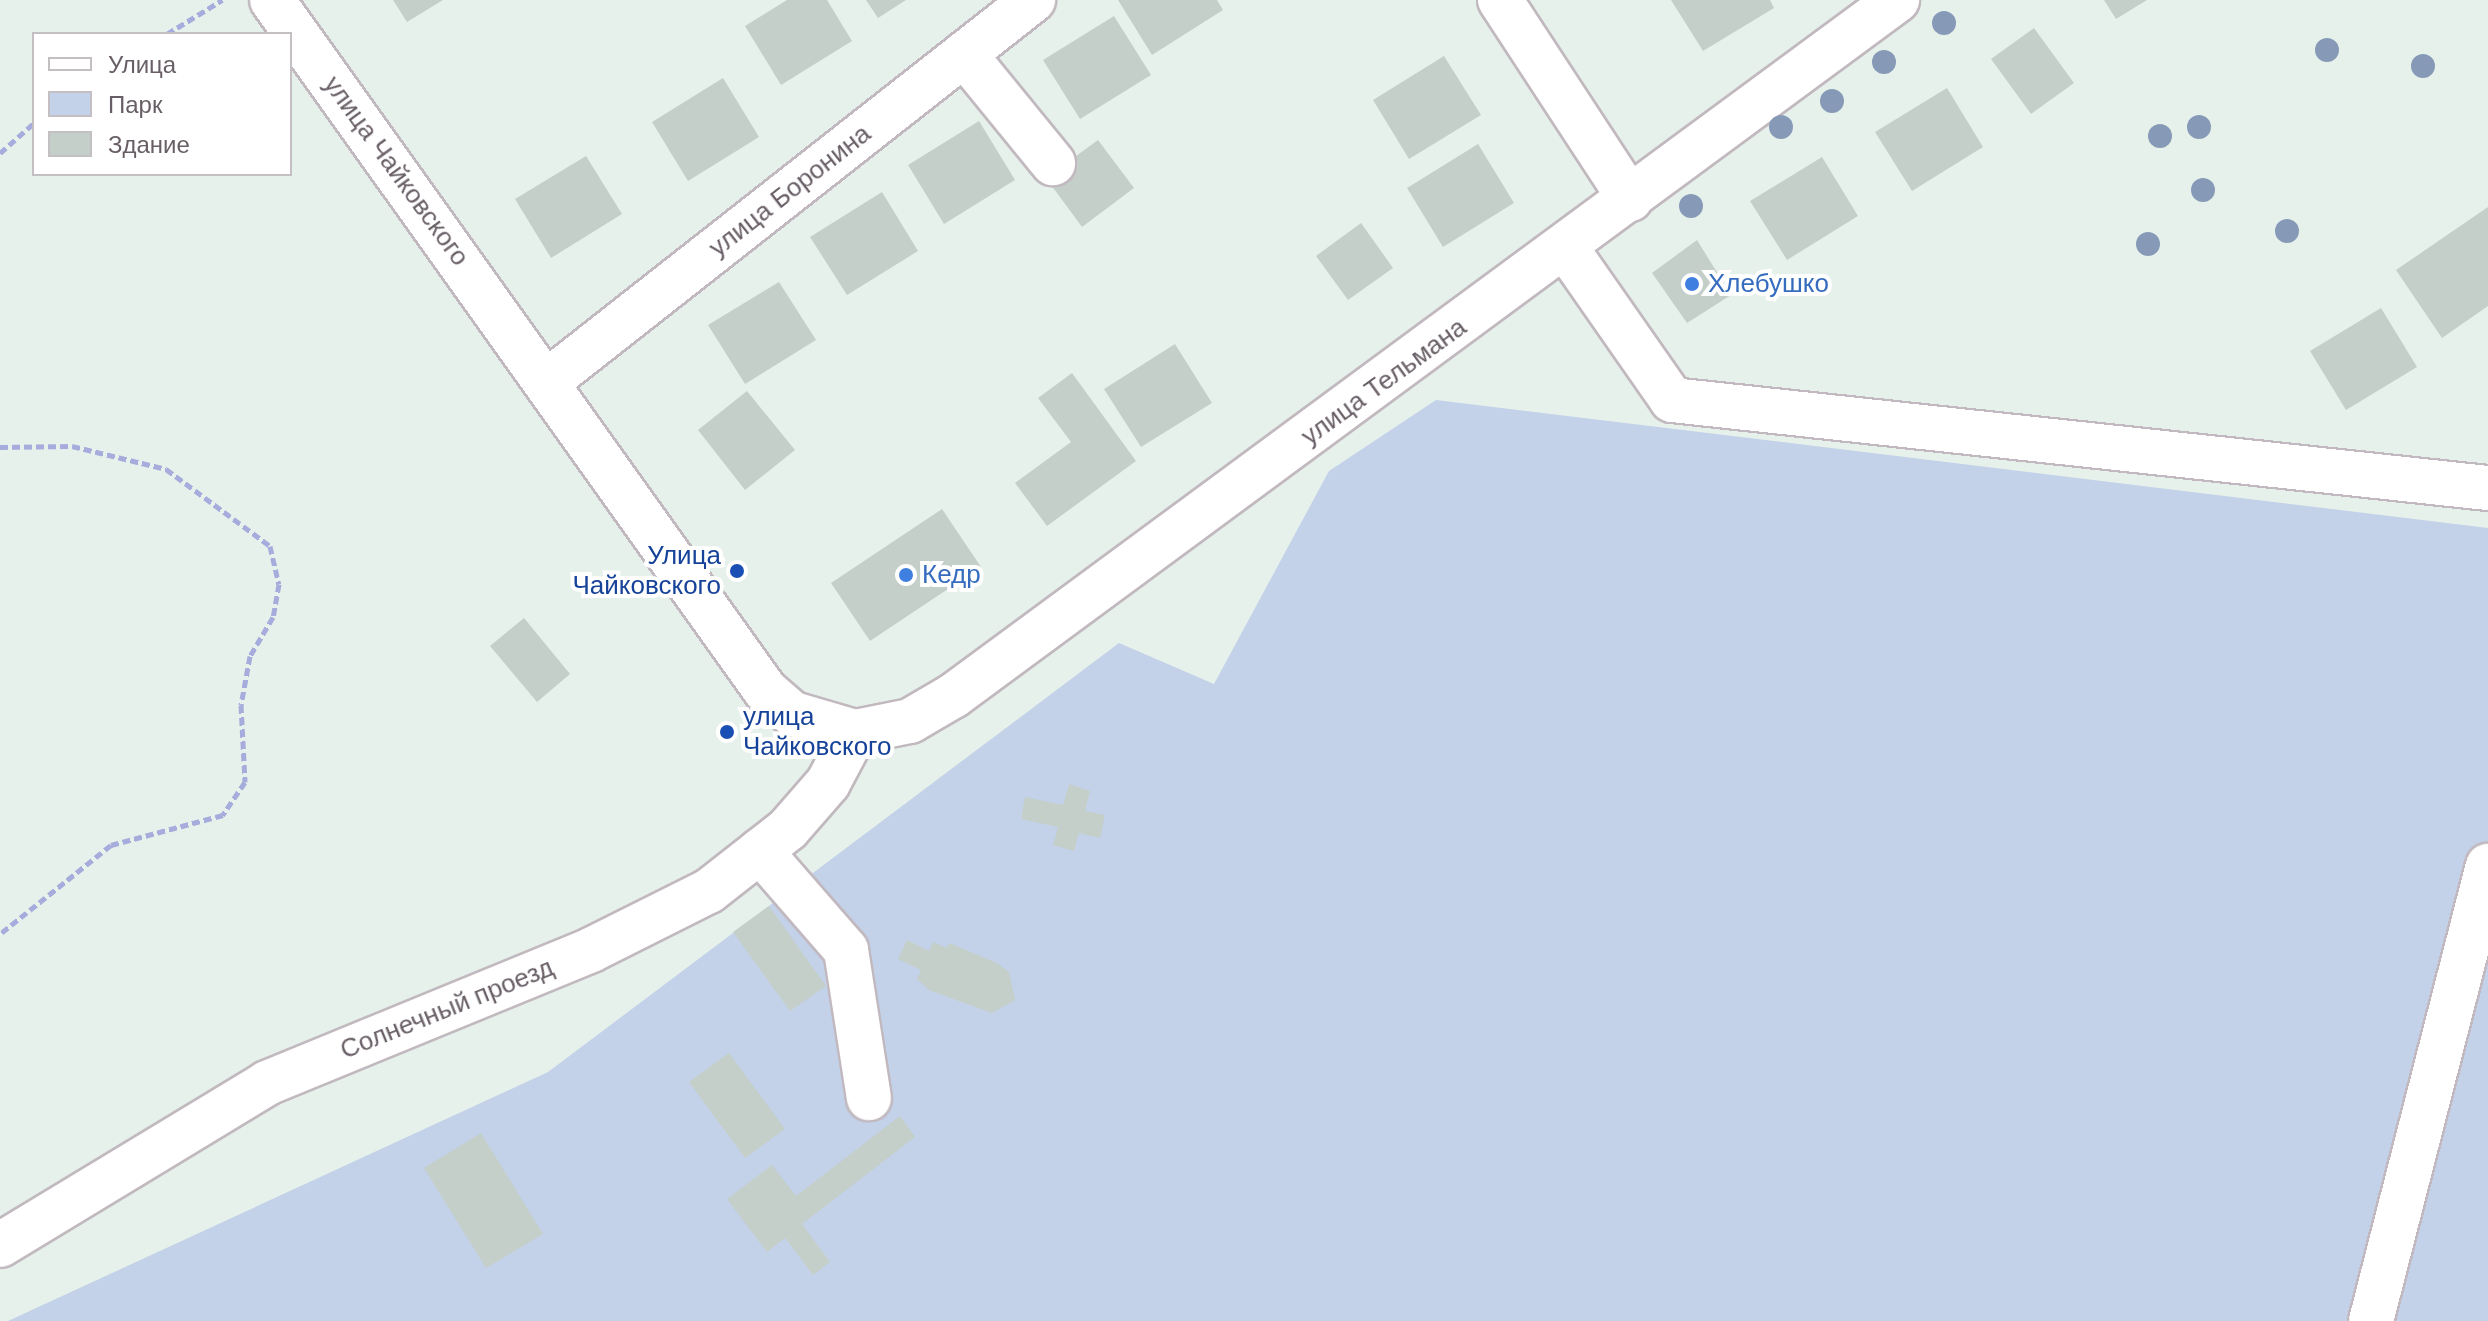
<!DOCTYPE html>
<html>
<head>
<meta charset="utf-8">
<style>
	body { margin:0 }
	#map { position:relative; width:2488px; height:1321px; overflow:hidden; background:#e7f1eb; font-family:"DM Sans",sans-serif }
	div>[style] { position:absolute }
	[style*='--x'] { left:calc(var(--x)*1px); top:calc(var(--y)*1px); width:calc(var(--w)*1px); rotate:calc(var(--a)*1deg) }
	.green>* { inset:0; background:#c3d1e9 }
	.building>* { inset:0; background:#c5cfc9 }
	.path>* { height:5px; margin-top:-2.5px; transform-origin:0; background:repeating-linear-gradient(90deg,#a6acdb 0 8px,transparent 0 12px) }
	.roads { filter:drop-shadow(2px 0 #c1b9bf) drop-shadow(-2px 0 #c1b9bf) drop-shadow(0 2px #c1b9bf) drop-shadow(0 -2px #c1b9bf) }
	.minor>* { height:44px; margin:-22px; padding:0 22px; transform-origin:22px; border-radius:22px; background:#fff }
	.trees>* { width:24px; height:24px; margin:-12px; border-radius:50%; background:#869ab8 }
	.dots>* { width:22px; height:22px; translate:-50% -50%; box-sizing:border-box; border:4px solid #fff; border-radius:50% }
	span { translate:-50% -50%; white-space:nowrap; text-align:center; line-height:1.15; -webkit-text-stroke:8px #fff; paint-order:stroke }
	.street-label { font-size:26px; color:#685e66 }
	.shop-label { font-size:26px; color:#366cbe }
	.left { translate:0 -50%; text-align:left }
	.transit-label { font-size:26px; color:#164399 }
	.right { translate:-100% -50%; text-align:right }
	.legend { position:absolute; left:32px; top:32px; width:260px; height:144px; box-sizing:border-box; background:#fff; border:2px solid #c3bfc2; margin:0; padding:10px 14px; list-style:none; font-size:24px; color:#685e66 }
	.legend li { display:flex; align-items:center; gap:16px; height:40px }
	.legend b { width:40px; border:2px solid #c3bfc2 }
</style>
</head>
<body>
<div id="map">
	<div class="green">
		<i style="clip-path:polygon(1436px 400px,2488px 528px,2488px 1321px,8px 1321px,548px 1072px,1119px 643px,1214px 684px,1329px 471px)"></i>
	</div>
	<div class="building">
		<i style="clip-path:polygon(393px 0,443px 0,407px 22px)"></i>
		<i style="clip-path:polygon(787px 0,827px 0,852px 41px,781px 85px,745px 26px)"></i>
		<i style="clip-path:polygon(866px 0,906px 0,878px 18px)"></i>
		<i style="clip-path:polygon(1118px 0,1217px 0,1223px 10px,1152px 55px)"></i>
		<i style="clip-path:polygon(1671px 0,1770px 0,1774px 8px,1703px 51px)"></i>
		<i style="clip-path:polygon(2104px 0,2147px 0,2116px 19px)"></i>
		<i style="clip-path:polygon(1114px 16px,1151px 75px,1080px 119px,1043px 60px)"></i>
		<i style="clip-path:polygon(2034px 28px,2074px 83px,2031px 114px,1991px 59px)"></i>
		<i style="clip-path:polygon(1444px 56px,1481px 115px,1409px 159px,1373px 100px)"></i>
		<i style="clip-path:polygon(723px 78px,759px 137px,688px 181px,652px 122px)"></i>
		<i style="clip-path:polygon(1947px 88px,1983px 147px,1912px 191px,1875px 132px)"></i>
		<i style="clip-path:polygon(979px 121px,1015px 180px,944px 224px,908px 165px)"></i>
		<i style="clip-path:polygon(1098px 140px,1134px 188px,1082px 227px,1046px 178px)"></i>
		<i style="clip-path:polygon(1478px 144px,1514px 203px,1443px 247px,1407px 188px)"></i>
		<i style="clip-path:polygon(586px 156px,622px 214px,551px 258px,515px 199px)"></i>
		<i style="clip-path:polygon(1822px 157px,1858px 216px,1787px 260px,1750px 201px)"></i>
		<i style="clip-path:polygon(882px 192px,918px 251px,847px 295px,810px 237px)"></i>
		<i style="clip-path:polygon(2488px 207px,2488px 306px,2442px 338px,2396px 270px)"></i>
		<i style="clip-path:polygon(1361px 223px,1393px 268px,1348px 300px,1316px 256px)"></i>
		<i style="clip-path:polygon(1697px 240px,1731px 295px,1687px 323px,1652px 273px)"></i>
		<i style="clip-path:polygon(779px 282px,816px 340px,745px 384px,708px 325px)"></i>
		<i style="clip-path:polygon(2381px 308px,2417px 367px,2346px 410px,2310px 351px)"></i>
		<i style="clip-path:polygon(1175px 344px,1212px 403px,1141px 447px,1104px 389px)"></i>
		<i style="clip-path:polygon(1072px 373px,1136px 461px,1047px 526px,1015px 483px,1071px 442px,1038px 398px)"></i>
		<i style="clip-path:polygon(747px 391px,795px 450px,745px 490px,698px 430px)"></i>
		<i style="clip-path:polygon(942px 509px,981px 567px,870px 641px,831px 583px)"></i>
		<i style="clip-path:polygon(524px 618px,570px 674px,537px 702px,490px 646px)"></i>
		<i style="clip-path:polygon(1069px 784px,1090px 791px,1085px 811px,1105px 815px,1100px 838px,1079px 833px,1074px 851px,1053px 845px,1058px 827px,1021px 819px,1025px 797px,1063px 805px)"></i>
		<i style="clip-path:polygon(769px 906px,826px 986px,790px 1011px,733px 932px)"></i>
		<i style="clip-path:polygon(907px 940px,929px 951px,933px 942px,947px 948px,949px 943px,997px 963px,1009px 972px,1015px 1000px,992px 1013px,929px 990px,917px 979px,921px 970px,898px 959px)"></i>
		<i style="clip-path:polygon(729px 1053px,785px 1129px,745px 1158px,689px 1082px)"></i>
		<i style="clip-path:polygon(900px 1116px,915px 1137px,802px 1224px,830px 1262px,813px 1275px,785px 1238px,767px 1252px,727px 1199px,772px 1165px,796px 1196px)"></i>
		<i style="clip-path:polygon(481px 1133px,543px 1234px,486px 1268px,424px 1168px)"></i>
	</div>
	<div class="path">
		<i style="--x:167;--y:34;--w:65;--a:-31.7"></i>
		<i style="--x:0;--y:153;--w:45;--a:-41.4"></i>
		<i style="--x:0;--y:447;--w:72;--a:-0.8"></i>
		<i style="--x:72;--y:446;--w:97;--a:13.7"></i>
		<i style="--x:166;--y:469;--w:129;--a:36.5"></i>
		<i style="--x:270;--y:546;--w:39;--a:77"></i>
		<i style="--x:279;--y:584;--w:34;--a:100"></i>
		<i style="--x:273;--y:617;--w:45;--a:120.5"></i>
		<i style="--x:250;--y:656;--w:50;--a:100.4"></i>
		<i style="--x:241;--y:705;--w:77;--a:87"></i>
		<i style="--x:245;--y:782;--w:40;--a:124"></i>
		<i style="--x:223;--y:815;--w:116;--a:165"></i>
		<i style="--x:111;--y:845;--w:142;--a:141.3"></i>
	</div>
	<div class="roads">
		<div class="minor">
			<i style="--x:272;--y:0;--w:848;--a:54.45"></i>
			<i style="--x:765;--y:690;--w:37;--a:41"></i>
			<i style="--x:793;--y:714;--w:65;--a:16.2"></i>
			<i style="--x:855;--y:732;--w:56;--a:-11.3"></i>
			<i style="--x:910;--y:721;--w:50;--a:-30.2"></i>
			<i style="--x:953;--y:696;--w:1173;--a:-36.4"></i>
			<i style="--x:1500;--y:0;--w:238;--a:56.8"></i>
			<i style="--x:964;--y:54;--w:141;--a:50.8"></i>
			<i style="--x:1566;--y:248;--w:185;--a:55.1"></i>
			<i style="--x:1672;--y:400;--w:821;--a:6.16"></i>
			<i style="--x:548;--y:381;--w:617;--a:-38.15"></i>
			<i style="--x:760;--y:851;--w:131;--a:49"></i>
			<i style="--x:846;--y:950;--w:150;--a:81.2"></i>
			<i style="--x:0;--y:1245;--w:312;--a:-31.2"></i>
			<i style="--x:267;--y:1083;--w:350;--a:-22.3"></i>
			<i style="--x:591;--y:950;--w:132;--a:-26.6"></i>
			<i style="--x:709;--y:891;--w:100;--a:-38.1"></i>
			<i style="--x:788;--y:829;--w:61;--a:-49"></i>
			<i style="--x:828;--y:783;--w:58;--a:-62.1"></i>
			<i style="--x:2371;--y:1321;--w:470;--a:-75.6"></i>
		</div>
	</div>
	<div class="trees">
		<i style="left:1944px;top:23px"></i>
		<i style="left:2327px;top:50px"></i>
		<i style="left:1884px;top:62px"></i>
		<i style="left:2423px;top:66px"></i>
		<i style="left:1832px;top:101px"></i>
		<i style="left:1781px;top:127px"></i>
		<i style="left:2199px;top:127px"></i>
		<i style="left:2160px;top:136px"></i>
		<i style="left:2203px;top:190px"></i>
		<i style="left:1691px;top:206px"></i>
		<i style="left:2287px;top:231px"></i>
		<i style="left:2148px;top:244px"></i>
	</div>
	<div class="dots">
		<i style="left:1692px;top:284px;background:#3f7fe0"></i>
		<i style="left:737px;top:571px;background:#1a4fb4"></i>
		<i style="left:906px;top:575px;background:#3f7fe0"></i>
		<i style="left:727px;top:732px;background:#1a4fb4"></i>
	</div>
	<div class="street-label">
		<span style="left:396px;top:171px;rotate:54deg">улица Чайковского</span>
		<span style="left:790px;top:191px;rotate:-38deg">улица Боронина</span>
		<span style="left:1384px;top:382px;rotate:-36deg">улица Тельмана</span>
		<span style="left:447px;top:1009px;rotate:-22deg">Солнечный проезд</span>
	</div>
	<div class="shop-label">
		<span class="left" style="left:1708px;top:284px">Хлебушко</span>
		<span class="left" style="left:922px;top:575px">Кедр</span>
	</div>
	<div class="transit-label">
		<span class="right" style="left:721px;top:571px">Улица<br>Чайковского</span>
		<span class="left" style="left:743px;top:732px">улица<br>Чайковского</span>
	</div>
	<ul class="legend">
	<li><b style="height:10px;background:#fff"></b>Улица</li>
	<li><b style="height:22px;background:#c3d1e9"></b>Парк</li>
	<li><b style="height:22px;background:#c5cfc9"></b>Здание</li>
	</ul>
</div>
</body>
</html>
